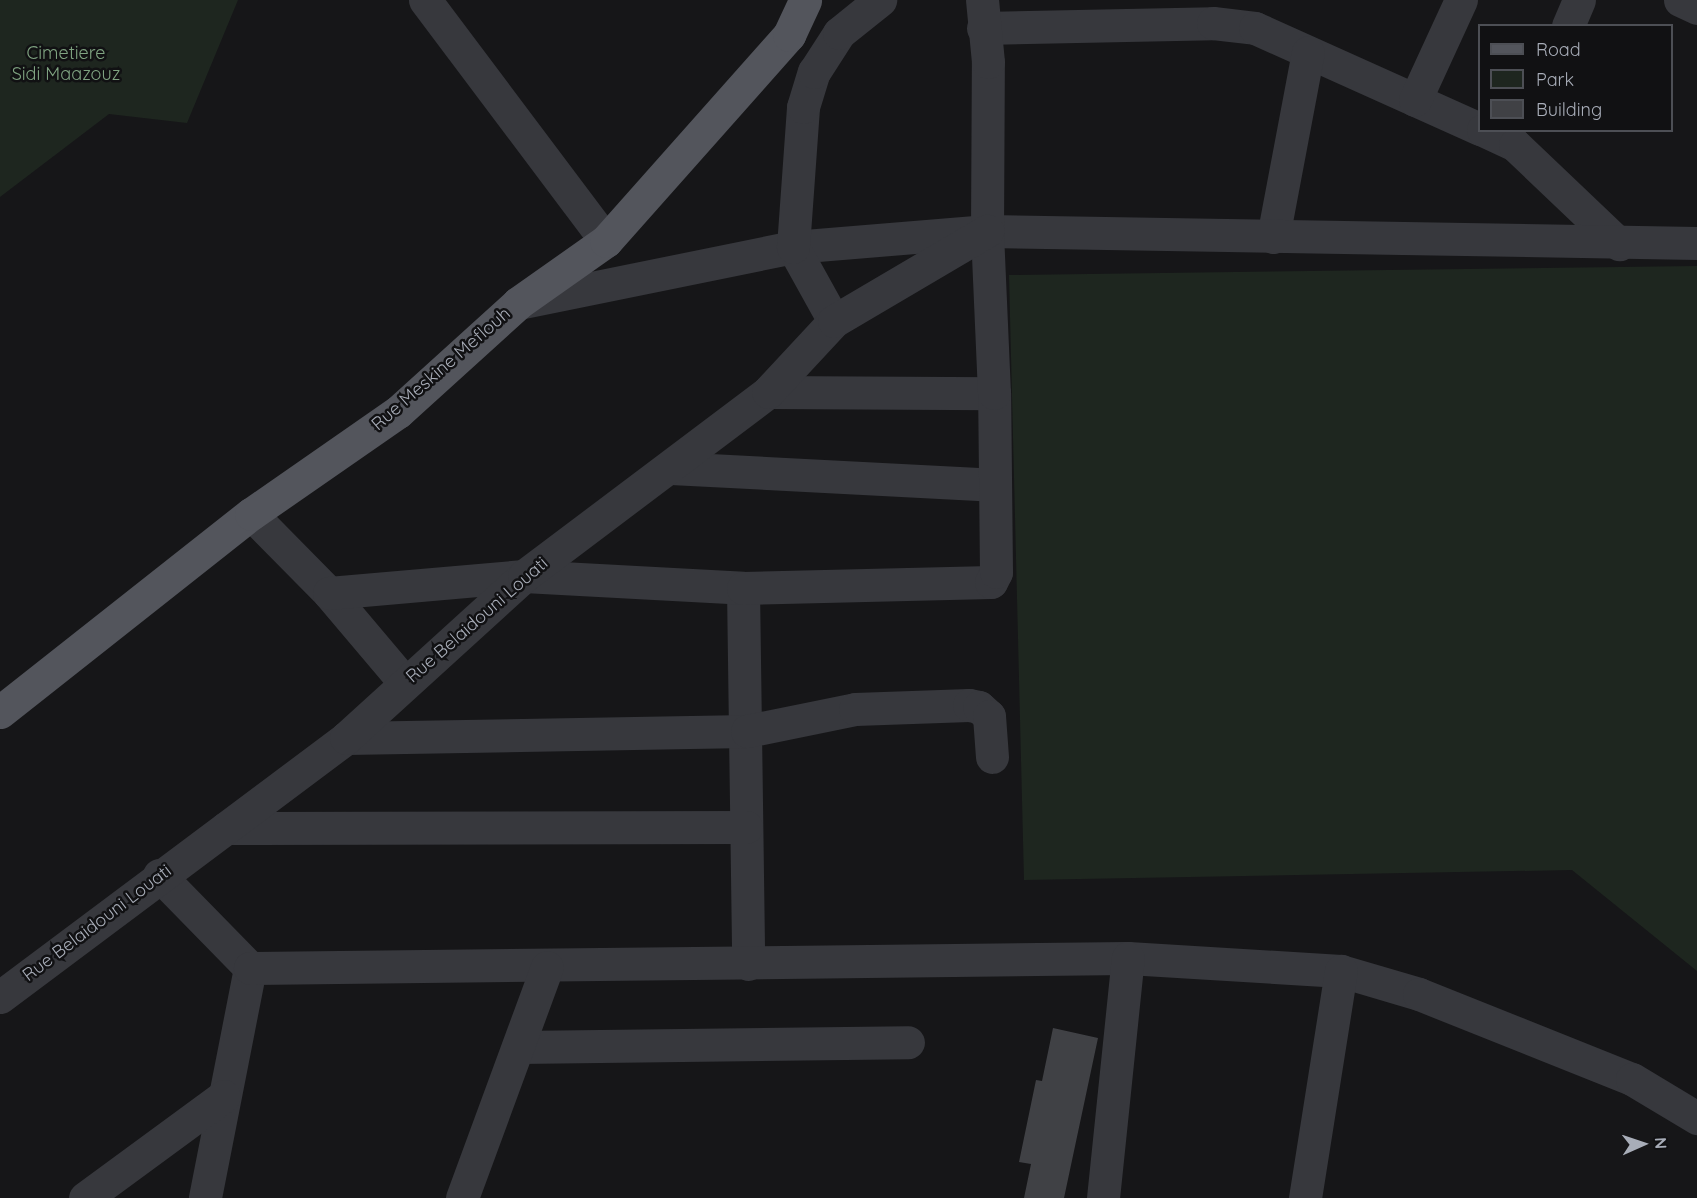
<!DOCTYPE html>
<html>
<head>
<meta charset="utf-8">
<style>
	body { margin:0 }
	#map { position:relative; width:1697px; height:1198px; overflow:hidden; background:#161618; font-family:Quicksand,sans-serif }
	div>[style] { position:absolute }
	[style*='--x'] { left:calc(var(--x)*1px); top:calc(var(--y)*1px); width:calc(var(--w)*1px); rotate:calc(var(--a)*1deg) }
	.green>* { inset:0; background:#1e261f }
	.building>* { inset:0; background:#404145 }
	.minor>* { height:33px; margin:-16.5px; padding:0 16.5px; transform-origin:16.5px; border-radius:16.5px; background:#37383d }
	.major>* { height:33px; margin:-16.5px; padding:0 16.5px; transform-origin:16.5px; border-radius:16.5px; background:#53555c }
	span { translate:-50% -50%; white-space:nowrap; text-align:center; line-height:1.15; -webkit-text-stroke:5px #111113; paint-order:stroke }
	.park-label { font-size:18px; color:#7fa381 }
	.street-label { font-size:18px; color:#a8adb8 }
	.legend { position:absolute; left:1478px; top:24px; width:195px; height:108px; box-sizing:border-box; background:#111113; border:2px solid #4d4f55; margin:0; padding:8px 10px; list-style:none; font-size:18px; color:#a8adb8 }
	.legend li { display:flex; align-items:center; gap:12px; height:30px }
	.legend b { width:30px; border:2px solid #4d4f55 }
	.north { position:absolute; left:1613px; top:1114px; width:60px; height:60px; -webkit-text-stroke:4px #111113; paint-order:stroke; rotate:87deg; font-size:16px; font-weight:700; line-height:24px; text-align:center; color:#a8adb8 }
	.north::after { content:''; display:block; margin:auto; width:21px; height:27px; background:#a8adb8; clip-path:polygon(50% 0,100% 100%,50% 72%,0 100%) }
</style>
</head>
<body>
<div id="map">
	<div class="green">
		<i style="clip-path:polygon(0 0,238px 0,187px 123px,109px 114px,0 197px)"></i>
		<i style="clip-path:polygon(1697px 266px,1697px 971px,1572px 870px,1024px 880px,1009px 275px)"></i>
	</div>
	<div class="building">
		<i style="clip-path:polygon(1053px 1028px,1098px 1038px,1064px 1198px,1024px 1198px,1031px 1164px,1019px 1162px,1036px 1080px,1042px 1081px)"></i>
	</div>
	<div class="minor">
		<i style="--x:425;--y:0;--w:301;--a:53.1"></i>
		<i style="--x:1680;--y:0;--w:19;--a:25"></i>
		<i style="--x:1568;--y:26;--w:28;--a:-67"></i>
		<i style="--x:983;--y:28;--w:230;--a:-1.2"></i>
		<i style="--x:1213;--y:23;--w:42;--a:6.8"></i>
		<i style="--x:1255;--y:28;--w:247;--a:24.2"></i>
		<i style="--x:1415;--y:100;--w:110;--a:-65.3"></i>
		<i style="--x:1483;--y:130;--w:35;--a:25"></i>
		<i style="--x:1515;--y:145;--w:144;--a:43.6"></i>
		<i style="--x:1273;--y:237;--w:188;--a:-79.3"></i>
		<i style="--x:518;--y:303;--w:281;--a:-11.5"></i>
		<i style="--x:793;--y:247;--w:195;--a:-4.7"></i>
		<i style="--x:987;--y:231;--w:710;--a:0.97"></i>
		<i style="--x:834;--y:321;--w:85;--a:-119"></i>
		<i style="--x:793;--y:247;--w:140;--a:-85.9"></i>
		<i style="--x:803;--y:107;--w:37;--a:-73"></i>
		<i style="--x:814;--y:72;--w:46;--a:-57.3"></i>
		<i style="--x:839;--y:33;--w:53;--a:-38.8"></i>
		<i style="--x:768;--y:392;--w:226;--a:0.3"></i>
		<i style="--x:671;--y:468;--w:322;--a:3"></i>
		<i style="--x:251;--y:514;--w:111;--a:45.4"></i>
		<i style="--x:329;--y:593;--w:118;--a:49.8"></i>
		<i style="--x:743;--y:588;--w:376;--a:89.2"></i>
		<i style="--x:329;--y:593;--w:196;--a:-5"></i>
		<i style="--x:524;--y:576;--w:219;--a:3.1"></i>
		<i style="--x:743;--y:588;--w:248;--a:-1.4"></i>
		<i style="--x:991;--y:582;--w:11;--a:-63"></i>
		<i style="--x:996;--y:572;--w:179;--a:-90.6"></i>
		<i style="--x:994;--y:393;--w:162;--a:-92.5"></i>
		<i style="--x:987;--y:231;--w:169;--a:-89.7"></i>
		<i style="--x:988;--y:62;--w:62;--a:-95.5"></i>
		<i style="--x:346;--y:738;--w:401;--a:-1"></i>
		<i style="--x:747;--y:731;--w:110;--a:-11.5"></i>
		<i style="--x:855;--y:709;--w:114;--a:-2"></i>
		<i style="--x:969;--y:705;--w:10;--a:11"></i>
		<i style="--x:979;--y:707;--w:13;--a:42"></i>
		<i style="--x:989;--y:716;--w:41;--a:85.8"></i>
		<i style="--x:226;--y:828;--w:520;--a:-0.11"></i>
		<i style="--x:159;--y:875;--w:130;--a:45.6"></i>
		<i style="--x:250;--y:968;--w:234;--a:101.1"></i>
		<i style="--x:250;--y:968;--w:878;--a:-0.65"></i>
		<i style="--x:1128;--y:958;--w:213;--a:3.5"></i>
		<i style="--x:1341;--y:971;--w:81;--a:16.4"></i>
		<i style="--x:1419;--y:994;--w:229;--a:21.8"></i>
		<i style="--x:1632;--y:1079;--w:76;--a:31"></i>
		<i style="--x:0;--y:997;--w:432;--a:-36.8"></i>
		<i style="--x:346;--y:738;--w:241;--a:-42.3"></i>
		<i style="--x:524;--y:576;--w:306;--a:-37"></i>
		<i style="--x:768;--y:392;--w:97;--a:-47.1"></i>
		<i style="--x:834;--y:321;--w:178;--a:-30.5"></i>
		<i style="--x:518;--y:1047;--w:390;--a:-0.7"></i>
		<i style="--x:85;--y:1198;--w:172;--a:-36.3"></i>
		<i style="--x:462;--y:1198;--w:246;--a:-69.8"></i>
		<i style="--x:1103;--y:1198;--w:241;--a:-84.1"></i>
		<i style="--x:1305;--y:1198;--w:230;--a:-81"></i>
	</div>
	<div class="major">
		<i style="--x:0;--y:712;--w:320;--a:-38.3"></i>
		<i style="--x:251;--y:514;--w:179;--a:-34.8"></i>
		<i style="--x:398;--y:412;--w:162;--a:-42.2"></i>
		<i style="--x:518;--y:303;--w:108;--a:-35.2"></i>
		<i style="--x:606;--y:241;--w:276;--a:-48.4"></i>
		<i style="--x:789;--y:35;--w:38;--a:-65"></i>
	</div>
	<div class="park-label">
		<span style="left:66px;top:64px">Cimetiere<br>Sidi Maazouz</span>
	</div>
	<div class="street-label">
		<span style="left:441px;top:369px;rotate:-41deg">Rue Meskine Meflouh</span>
		<span style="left:477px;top:620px;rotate:-41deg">Rue Belaidouni Louati</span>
		<span style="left:97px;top:923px;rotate:-37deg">Rue Belaidouni Louati</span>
	</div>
	<ul class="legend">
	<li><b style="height:8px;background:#53555c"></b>Road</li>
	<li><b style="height:16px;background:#1e261f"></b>Park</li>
	<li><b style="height:16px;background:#404145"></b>Building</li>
	</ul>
	<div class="north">N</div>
</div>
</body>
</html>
